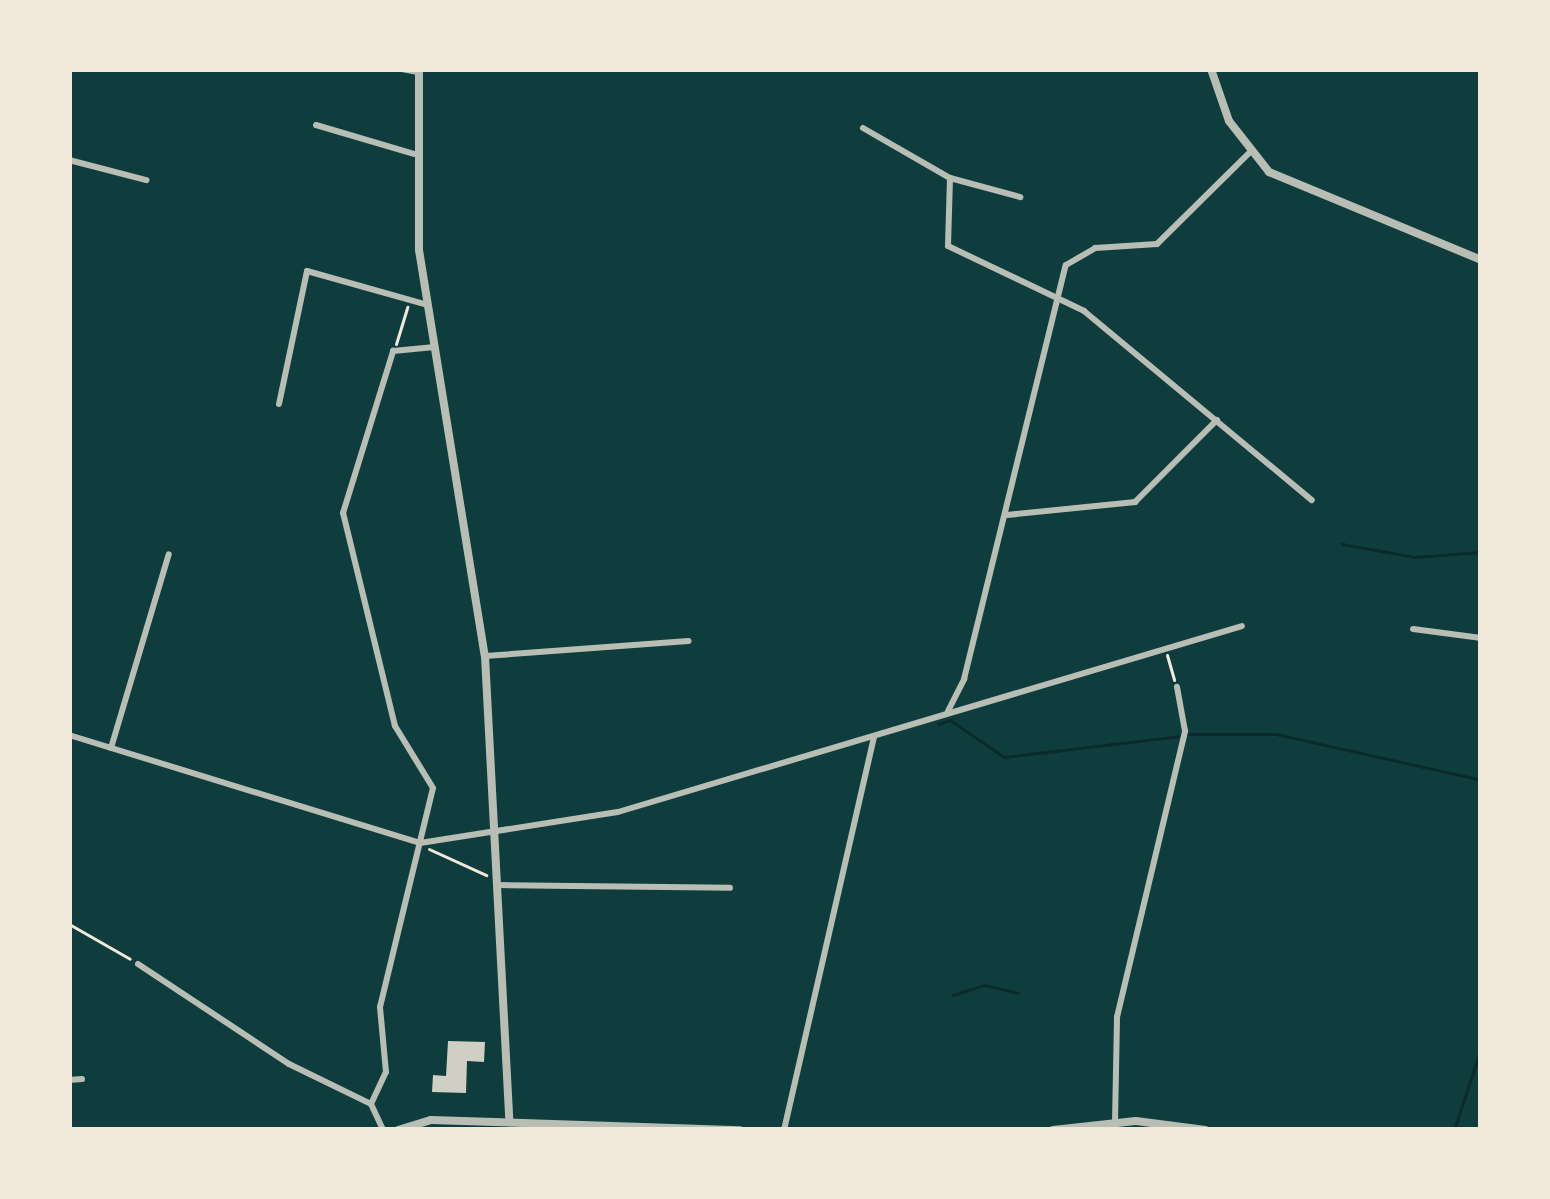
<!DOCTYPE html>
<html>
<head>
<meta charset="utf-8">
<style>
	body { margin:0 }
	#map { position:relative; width:1550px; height:1199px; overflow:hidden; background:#0f3d3e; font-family:Poppins,sans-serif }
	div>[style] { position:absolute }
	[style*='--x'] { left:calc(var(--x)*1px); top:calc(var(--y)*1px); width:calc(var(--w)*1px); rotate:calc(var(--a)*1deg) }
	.stream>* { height:3px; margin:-1.5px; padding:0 1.5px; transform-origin:1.5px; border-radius:1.5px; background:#0a2a2b }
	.building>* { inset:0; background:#cfcfc3 }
	.path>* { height:3px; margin:-1.5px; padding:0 1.5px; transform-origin:1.5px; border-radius:1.5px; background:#f1e9da }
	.minor>* { height:6px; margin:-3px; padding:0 3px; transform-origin:3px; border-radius:3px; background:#b8beb3 }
	.tertiary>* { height:8px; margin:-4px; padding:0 4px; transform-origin:4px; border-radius:4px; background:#b8beb3 }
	span { translate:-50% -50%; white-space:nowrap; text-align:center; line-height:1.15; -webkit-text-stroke:12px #f1e9da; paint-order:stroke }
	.frame { position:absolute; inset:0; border:72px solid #f1e9da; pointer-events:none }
</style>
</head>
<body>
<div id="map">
	<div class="stream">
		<i style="--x:1342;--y:544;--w:74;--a:10.1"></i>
		<i style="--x:1415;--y:557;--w:66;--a:-4.3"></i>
		<i style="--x:938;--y:724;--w:13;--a:-18"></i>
		<i style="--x:950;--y:720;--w:65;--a:34.4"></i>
		<i style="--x:1004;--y:757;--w:178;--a:-6.8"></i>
		<i style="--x:1188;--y:734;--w:88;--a:0"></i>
		<i style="--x:1276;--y:734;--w:210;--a:12.6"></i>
		<i style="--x:953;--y:995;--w:33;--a:-18"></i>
		<i style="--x:984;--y:985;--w:35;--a:13"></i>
		<i style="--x:1454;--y:1130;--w:86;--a:-71.8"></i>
	</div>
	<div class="building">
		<i style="clip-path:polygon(448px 1041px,485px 1042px,484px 1062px,467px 1061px,466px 1093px,432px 1092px,433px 1075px,446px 1076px)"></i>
	</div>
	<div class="path">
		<i style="--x:396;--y:344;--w:39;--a:-73"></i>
		<i style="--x:1167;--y:655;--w:26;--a:74"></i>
		<i style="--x:429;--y:849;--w:63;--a:24.5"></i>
		<i style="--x:69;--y:924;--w:70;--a:29.8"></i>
	</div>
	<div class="minor">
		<i style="--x:402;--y:69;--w:16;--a:11"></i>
		<i style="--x:316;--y:125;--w:102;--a:16.5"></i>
		<i style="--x:863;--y:128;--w:100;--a:29.9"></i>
		<i style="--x:950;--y:178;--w:73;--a:15.2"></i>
		<i style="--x:69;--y:160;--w:80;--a:14.6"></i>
		<i style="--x:950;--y:178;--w:68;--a:91.7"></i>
		<i style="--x:948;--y:246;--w:151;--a:25.5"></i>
		<i style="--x:1084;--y:311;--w:296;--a:39.7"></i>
		<i style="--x:279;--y:404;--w:136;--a:-78.1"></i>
		<i style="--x:307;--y:271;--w:126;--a:15.7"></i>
		<i style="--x:1007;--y:515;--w:129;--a:-5.8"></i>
		<i style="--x:1135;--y:502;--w:116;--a:-45"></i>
		<i style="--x:1413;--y:629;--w:69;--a:7.5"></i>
		<i style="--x:485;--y:656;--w:204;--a:-4.2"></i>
		<i style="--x:948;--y:711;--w:36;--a:-63"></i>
		<i style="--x:964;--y:679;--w:426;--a:-76.2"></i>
		<i style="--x:1066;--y:265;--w:34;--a:-30"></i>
		<i style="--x:1095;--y:248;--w:62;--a:-3.7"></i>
		<i style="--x:1157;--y:244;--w:129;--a:-44.7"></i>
		<i style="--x:69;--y:735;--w:367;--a:17.1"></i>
		<i style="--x:420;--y:843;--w:200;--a:-8.9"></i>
		<i style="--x:618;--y:812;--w:651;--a:-16.6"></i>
		<i style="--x:111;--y:748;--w:202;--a:-73.4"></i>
		<i style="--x:496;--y:885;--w:234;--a:0.7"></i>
		<i style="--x:138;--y:964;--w:181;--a:33.5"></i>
		<i style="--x:289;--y:1064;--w:91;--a:26"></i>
		<i style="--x:371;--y:1104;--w:29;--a:65"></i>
		<i style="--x:69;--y:1080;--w:13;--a:-4"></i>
		<i style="--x:371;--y:1104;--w:35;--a:-65"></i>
		<i style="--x:386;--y:1072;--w:65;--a:-95.3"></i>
		<i style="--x:380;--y:1007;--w:225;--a:-76.4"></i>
		<i style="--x:433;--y:788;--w:73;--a:-121.5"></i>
		<i style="--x:395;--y:726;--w:219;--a:-103.7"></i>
		<i style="--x:343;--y:513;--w:170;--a:-72.8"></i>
		<i style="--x:393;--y:351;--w:42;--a:-5.4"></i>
		<i style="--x:1115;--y:1123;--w:106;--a:-88.9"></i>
		<i style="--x:1117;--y:1017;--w:294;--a:-76.6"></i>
		<i style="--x:1185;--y:731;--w:45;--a:-100.3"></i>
		<i style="--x:784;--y:1130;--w:404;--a:-77.1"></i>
	</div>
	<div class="tertiary">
		<i style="--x:419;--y:69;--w:181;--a:90"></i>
		<i style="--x:419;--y:250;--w:411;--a:80.8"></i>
		<i style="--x:485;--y:656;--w:465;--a:87"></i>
		<i style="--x:1211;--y:69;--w:55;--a:70.9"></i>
		<i style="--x:1229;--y:121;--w:65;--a:51.9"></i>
		<i style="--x:1269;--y:172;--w:230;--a:22.5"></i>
		<i style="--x:398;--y:1130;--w:34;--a:-17"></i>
		<i style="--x:431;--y:1120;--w:309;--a:1.9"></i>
		<i style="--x:1053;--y:1130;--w:83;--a:-6.2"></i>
		<i style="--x:1136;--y:1121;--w:70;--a:7.4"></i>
	</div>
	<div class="frame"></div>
</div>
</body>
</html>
